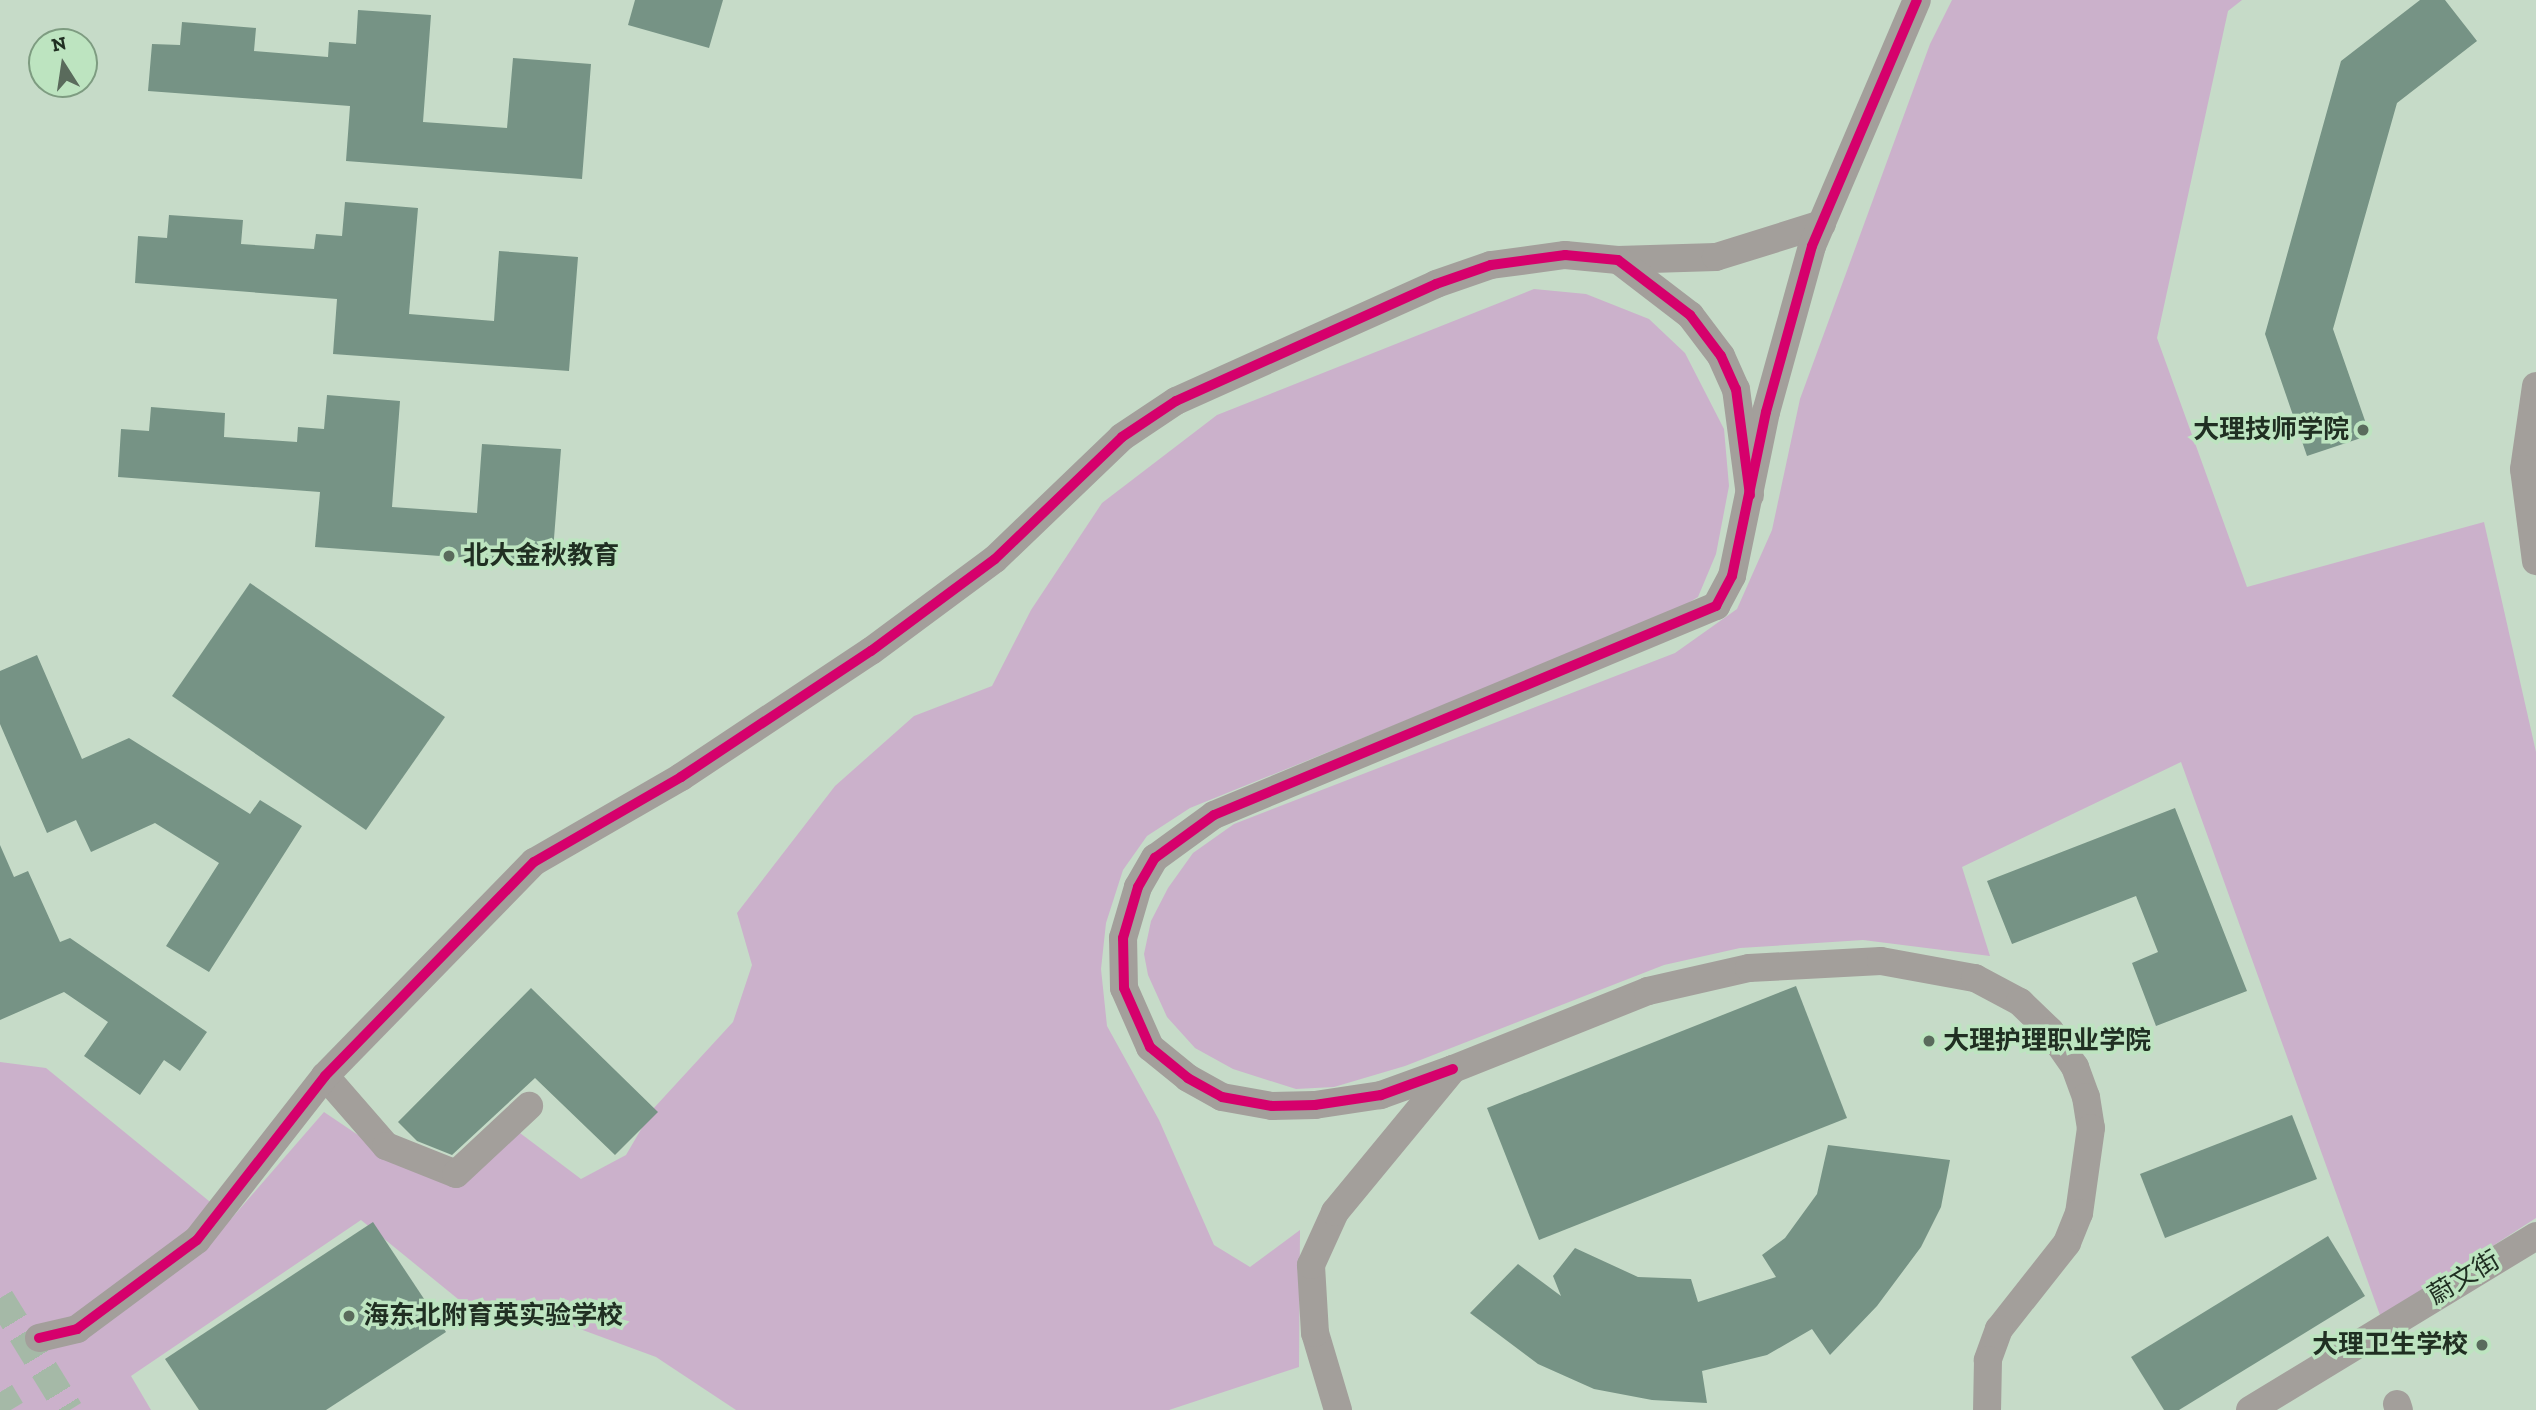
<!DOCTYPE html>
<html>
<head>
<meta charset="utf-8">
<style>
	body { margin:0 }
	#map { position:relative; width:2536px; height:1410px; overflow:hidden; background:#c6dbc8; font-family:"Zilla Slab","Noto Sans SC",serif }
	div>[style] { position:absolute }
	[style*='--x'] { left:calc(var(--x)*1px); top:calc(var(--y)*1px); width:calc(var(--w)*1px); rotate:calc(var(--a)*1deg) }
	.green>* { inset:0; background:#cbb1cb }
	.building>* { inset:0; background:#769385 }
	.minor-tunnel>* { height:28px; margin-top:-14px; transform-origin:0; background:repeating-linear-gradient(90deg,#a5b9a7 0 28px,transparent 0 42px) }
	.minor>* { height:28px; margin:-14px; padding:0 14px; transform-origin:14px; border-radius:14px; background:#a39f9b }
	.cycleway>* { height:10px; margin:-5px; padding:0 5px; transform-origin:5px; border-radius:5px; background:#d6006c }
	.dots>* { width:19px; height:19px; translate:-50% -50%; box-sizing:border-box; border:4px solid #bde4c0; border-radius:50% }
	span { translate:-50% -50%; white-space:nowrap; text-align:center; line-height:1.15; -webkit-text-stroke:7px #bde4c0; paint-order:stroke }
	.poi-label { font-size:26px; color:#202f22; font-weight:700 }
	.right { translate:-100% -50%; text-align:right }
	.left { translate:0 -50%; text-align:left }
	.street-label { font-size:26px; color:#202f22 }
	.north { position:absolute; left:28px; top:28px; width:70px; height:70px; box-sizing:border-box; background:#bde4c0; border:2px solid #7e9c81; border-radius:50%; rotate:348deg; font-size:19px; font-weight:700; line-height:28px; text-align:center; color:#202f22 }
	.north::after { content:''; display:block; margin:auto; width:24px; height:32px; background:#5a6b5c; clip-path:polygon(50% 0,100% 100%,50% 72%,0 100%) }
</style>
</head>
<body>
<div id="map">
	<div class="green">
		<i style="clip-path:polygon(1952px 0,2242px 0,2228px 11px,2157px 338px,2247px 587px,2484px 522px,2536px 752px,2536px 1218px,2381px 1318px,2181px 762px,1962px 867px,1990px 956px,1863px 940px,1740px 948px,1664px 965px,1405px 1066px,1334px 1087px,1296px 1089px,1233px 1069px,1195px 1048px,1167px 1017px,1148px 975px,1144px 954px,1151px 921px,1168px 888px,1193px 853px,1234px 824px,1675px 653px,1737px 609px,1772px 530px,1800px 399px,1930px 44px)"></i>
		<i style="clip-path:polygon(1534px 289px,1586px 294px,1649px 319px,1685px 353px,1724px 429px,1729px 486px,1716px 554px,1698px 597px,1672px 613px,1190px 808px,1147px 836px,1123px 870px,1106px 923px,1101px 969px,1107px 1026px,1159px 1120px,1214px 1245px,1250px 1267px,1300px 1230px,1299px 1367px,1169px 1410px,736px 1410px,656px 1357px,531px 1311px,485px 1321px,361px 1220px,131px 1376px,151px 1410px,0 1410px,0 1062px,46px 1068px,231px 1219px,324px 1112px,404px 1166px,463px 1179px,516px 1130px,581px 1179px,626px 1155px,653px 1109px,733px 1022px,752px 965px,737px 913px,835px 786px,914px 716px,992px 686px,1031px 610px,1102px 503px,1217px 415px)"></i>
	</div>
	<div class="building">
		<i style="clip-path:polygon(635px 0,723px 0,709px 48px,628px 25px)"></i>
		<i style="clip-path:polygon(2420px 0,2445px 0,2477px 41px,2397px 103px,2333px 329px,2370px 435px,2307px 456px,2265px 334px,2341px 61px)"></i>
		<i style="clip-path:polygon(358px 10px,431px 15px,423px 122px,507px 128px,513px 58px,591px 64px,582px 179px,346px 161px,350px 106px,148px 91px,152px 44px,180px 45px,182px 22px,256px 28px,254px 51px,328px 57px,329px 42px,356px 44px)"></i>
		<i style="clip-path:polygon(345px 202px,418px 208px,409px 314px,494px 321px,499px 251px,578px 257px,569px 371px,333px 354px,337px 299px,135px 283px,138px 236px,167px 238px,169px 215px,243px 220px,241px 244px,314px 249px,316px 234px,342px 236px)"></i>
		<i style="clip-path:polygon(327px 395px,400px 401px,392px 507px,477px 513px,482px 444px,561px 449px,552px 564px,315px 547px,320px 492px,118px 477px,121px 429px,149px 431px,151px 407px,225px 413px,224px 437px,297px 442px,298px 427px,324px 429px)"></i>
		<i style="clip-path:polygon(250px 583px,445px 717px,366px 830px,172px 696px)"></i>
		<i style="clip-path:polygon(37px 655px,82px 759px,129px 738px,250px 814px,260px 800px,302px 826px,209px 972px,166px 946px,219px 863px,155px 823px,91px 852px,76px 820px,47px 833px,0 724px,0 671px)"></i>
		<i style="clip-path:polygon(2175px 808px,2247px 991px,2156px 1026px,2132px 963px,2158px 952px,2136px 896px,2012px 944px,1987px 881px)"></i>
		<i style="clip-path:polygon(0 845px,14px 877px,28px 871px,60px 942px,70px 938px,207px 1032px,180px 1071px,164px 1060px,140px 1095px,84px 1056px,108px 1022px,64px 992px,0 1020px)"></i>
		<i style="clip-path:polygon(1796px 986px,1847px 1118px,1539px 1240px,1487px 1108px)"></i>
		<i style="clip-path:polygon(531px 988px,658px 1112px,615px 1155px,535px 1078px,452px 1155px,417px 1141px,398px 1122px)"></i>
		<i style="clip-path:polygon(2292px 1115px,2317px 1179px,2165px 1238px,2140px 1174px)"></i>
		<i style="clip-path:polygon(1828px 1145px,1950px 1160px,1941px 1207px,1921px 1247px,1877px 1306px,1830px 1355px,1812px 1329px,1767px 1355px,1702px 1371px,1707px 1403px,1652px 1400px,1594px 1389px,1538px 1364px,1470px 1313px,1518px 1264px,1561px 1296px,1553px 1276px,1575px 1248px,1638px 1277px,1691px 1279px,1698px 1302px,1776px 1277px,1762px 1255px,1785px 1238px,1817px 1194px)"></i>
		<i style="clip-path:polygon(373px 1222px,446px 1332px,326px 1410px,199px 1410px,165px 1359px)"></i>
		<i style="clip-path:polygon(2328px 1236px,2365px 1296px,2179px 1410px,2164px 1410px,2131px 1357px)"></i>
	</div>
	<div class="minor-tunnel">
		<i style="--x:0;--y:1298;--w:132;--a:58.4"></i>
		<i style="--x:0;--y:1392;--w:21;--a:59"></i>
	</div>
	<div class="minor">
		<i style="--x:1618;--y:260;--w:98;--a:-1.8"></i>
		<i style="--x:1716;--y:257;--w:111;--a:-17.3"></i>
		<i style="--x:2536;--y:386;--w:84;--a:98.2"></i>
		<i style="--x:2524;--y:469;--w:93;--a:82.6"></i>
		<i style="--x:1453;--y:1069;--w:77;--a:160.1"></i>
		<i style="--x:1381;--y:1095;--w:67;--a:171.4"></i>
		<i style="--x:1315;--y:1105;--w:43;--a:178.7"></i>
		<i style="--x:1272;--y:1106;--w:51;--a:-169.8"></i>
		<i style="--x:1222;--y:1097;--w:39;--a:-151"></i>
		<i style="--x:1188;--y:1078;--w:49;--a:-140.8"></i>
		<i style="--x:1150;--y:1047;--w:64;--a:-113.8"></i>
		<i style="--x:1124;--y:988;--w:50;--a:-91.1"></i>
		<i style="--x:1123;--y:938;--w:53;--a:-73.6"></i>
		<i style="--x:1138;--y:887;--w:34;--a:-60"></i>
		<i style="--x:1155;--y:858;--w:73;--a:-36.1"></i>
		<i style="--x:1214;--y:815;--w:544;--a:-22.6"></i>
		<i style="--x:1716;--y:606;--w:34;--a:-62"></i>
		<i style="--x:1732;--y:576;--w:167;--a:-78.3"></i>
		<i style="--x:1766;--y:412;--w:172;--a:-74.5"></i>
		<i style="--x:1812;--y:246;--w:267;--a:-66.9"></i>
		<i style="--x:325;--y:1076;--w:93;--a:48.9"></i>
		<i style="--x:386;--y:1146;--w:75;--a:21.8"></i>
		<i style="--x:456;--y:1174;--w:100;--a:-43"></i>
		<i style="--x:39;--y:1338;--w:39;--a:-13"></i>
		<i style="--x:77;--y:1329;--w:149;--a:-36.6"></i>
		<i style="--x:197;--y:1240;--w:208;--a:-52"></i>
		<i style="--x:325;--y:1076;--w:299;--a:-45.7"></i>
		<i style="--x:534;--y:862;--w:170;--a:-30"></i>
		<i style="--x:681;--y:777;--w:228;--a:-33.6"></i>
		<i style="--x:871;--y:651;--w:154;--a:-36.6"></i>
		<i style="--x:995;--y:559;--w:176;--a:-43.8"></i>
		<i style="--x:1122;--y:437;--w:65;--a:-33.7"></i>
		<i style="--x:1176;--y:401;--w:285;--a:-24.2"></i>
		<i style="--x:1436;--y:284;--w:58;--a:-19.1"></i>
		<i style="--x:1491;--y:265;--w:75;--a:-7.7"></i>
		<i style="--x:1565;--y:255;--w:53;--a:5.4"></i>
		<i style="--x:1618;--y:260;--w:91;--a:37.4"></i>
		<i style="--x:1690;--y:315;--w:51;--a:52.9"></i>
		<i style="--x:1721;--y:356;--w:36;--a:66"></i>
		<i style="--x:1736;--y:389;--w:107;--a:82.5"></i>
		<i style="--x:2397;--y:1404;--w:6;--a:72"></i>
		<i style="--x:1338;--y:1410;--w:80;--a:-106.6"></i>
		<i style="--x:1315;--y:1333;--w:68;--a:-93.4"></i>
		<i style="--x:1311;--y:1265;--w:58;--a:-65.6"></i>
		<i style="--x:1335;--y:1212;--w:185;--a:-50.5"></i>
		<i style="--x:1453;--y:1069;--w:210;--a:-21.8"></i>
		<i style="--x:1648;--y:991;--w:104;--a:-12.8"></i>
		<i style="--x:1749;--y:968;--w:132;--a:-3"></i>
		<i style="--x:1881;--y:961;--w:96;--a:10.3"></i>
		<i style="--x:1975;--y:978;--w:51;--a:28.1"></i>
		<i style="--x:2020;--y:1002;--w:42;--a:44"></i>
		<i style="--x:2050;--y:1031;--w:44;--a:55.2"></i>
		<i style="--x:2075;--y:1067;--w:32;--a:70"></i>
		<i style="--x:2086;--y:1097;--w:31;--a:81"></i>
		<i style="--x:2091;--y:1128;--w:86;--a:98"></i>
		<i style="--x:2079;--y:1213;--w:32;--a:112"></i>
		<i style="--x:2067;--y:1243;--w:110;--a:128.3"></i>
		<i style="--x:1999;--y:1329;--w:33;--a:110"></i>
		<i style="--x:1988;--y:1360;--w:50;--a:91.1"></i>
		<i style="--x:2250;--y:1410;--w:335;--a:-31.3"></i>
	</div>
	<div class="cycleway">
		<i style="--x:1453;--y:1069;--w:77;--a:160.1"></i>
		<i style="--x:1381;--y:1095;--w:67;--a:171.4"></i>
		<i style="--x:1315;--y:1105;--w:43;--a:178.7"></i>
		<i style="--x:1272;--y:1106;--w:51;--a:-169.8"></i>
		<i style="--x:1222;--y:1097;--w:39;--a:-151"></i>
		<i style="--x:1188;--y:1078;--w:49;--a:-140.8"></i>
		<i style="--x:1150;--y:1047;--w:64;--a:-113.8"></i>
		<i style="--x:1124;--y:988;--w:50;--a:-91.1"></i>
		<i style="--x:1123;--y:938;--w:53;--a:-73.6"></i>
		<i style="--x:1138;--y:887;--w:34;--a:-60"></i>
		<i style="--x:1155;--y:858;--w:73;--a:-36.1"></i>
		<i style="--x:1214;--y:815;--w:544;--a:-22.6"></i>
		<i style="--x:1716;--y:606;--w:34;--a:-62"></i>
		<i style="--x:1732;--y:576;--w:167;--a:-78.3"></i>
		<i style="--x:1766;--y:412;--w:172;--a:-74.5"></i>
		<i style="--x:1812;--y:246;--w:267;--a:-66.9"></i>
		<i style="--x:39;--y:1338;--w:39;--a:-13"></i>
		<i style="--x:77;--y:1329;--w:149;--a:-36.6"></i>
		<i style="--x:197;--y:1240;--w:208;--a:-52"></i>
		<i style="--x:325;--y:1076;--w:299;--a:-45.7"></i>
		<i style="--x:534;--y:862;--w:170;--a:-30"></i>
		<i style="--x:681;--y:777;--w:228;--a:-33.6"></i>
		<i style="--x:871;--y:651;--w:154;--a:-36.6"></i>
		<i style="--x:995;--y:559;--w:176;--a:-43.8"></i>
		<i style="--x:1122;--y:437;--w:65;--a:-33.7"></i>
		<i style="--x:1176;--y:401;--w:285;--a:-24.2"></i>
		<i style="--x:1436;--y:284;--w:58;--a:-19.1"></i>
		<i style="--x:1491;--y:265;--w:75;--a:-7.7"></i>
		<i style="--x:1565;--y:255;--w:53;--a:5.4"></i>
		<i style="--x:1618;--y:260;--w:91;--a:37.4"></i>
		<i style="--x:1690;--y:315;--w:51;--a:52.9"></i>
		<i style="--x:1721;--y:356;--w:36;--a:66"></i>
		<i style="--x:1736;--y:389;--w:107;--a:82.5"></i>
	</div>
	<div class="dots">
		<i style="left:2363px;top:430px;background:#5a6b5c"></i>
		<i style="left:449px;top:556px;background:#5a6b5c"></i>
		<i style="left:1929px;top:1041px;background:#5a6b5c"></i>
		<i style="left:349px;top:1316px;background:#5a6b5c"></i>
		<i style="left:2482px;top:1345px;background:#5a6b5c"></i>
	</div>
	<div class="poi-label">
		<span class="right" style="left:2349px;top:430px">大理技师学院</span>
		<span class="left" style="left:463px;top:556px">北大金秋教育</span>
		<span class="left" style="left:1943px;top:1041px">大理护理职业学院</span>
		<span class="left" style="left:363px;top:1316px">海东北附育英实验学校</span>
		<span class="right" style="left:2468px;top:1345px">大理卫生学校</span>
	</div>
	<div class="street-label">
		<span style="left:2464px;top:1278px;rotate:-31deg">蔚文街</span>
	</div>
	<div class="north">N</div>
</div>
</body>
</html>
